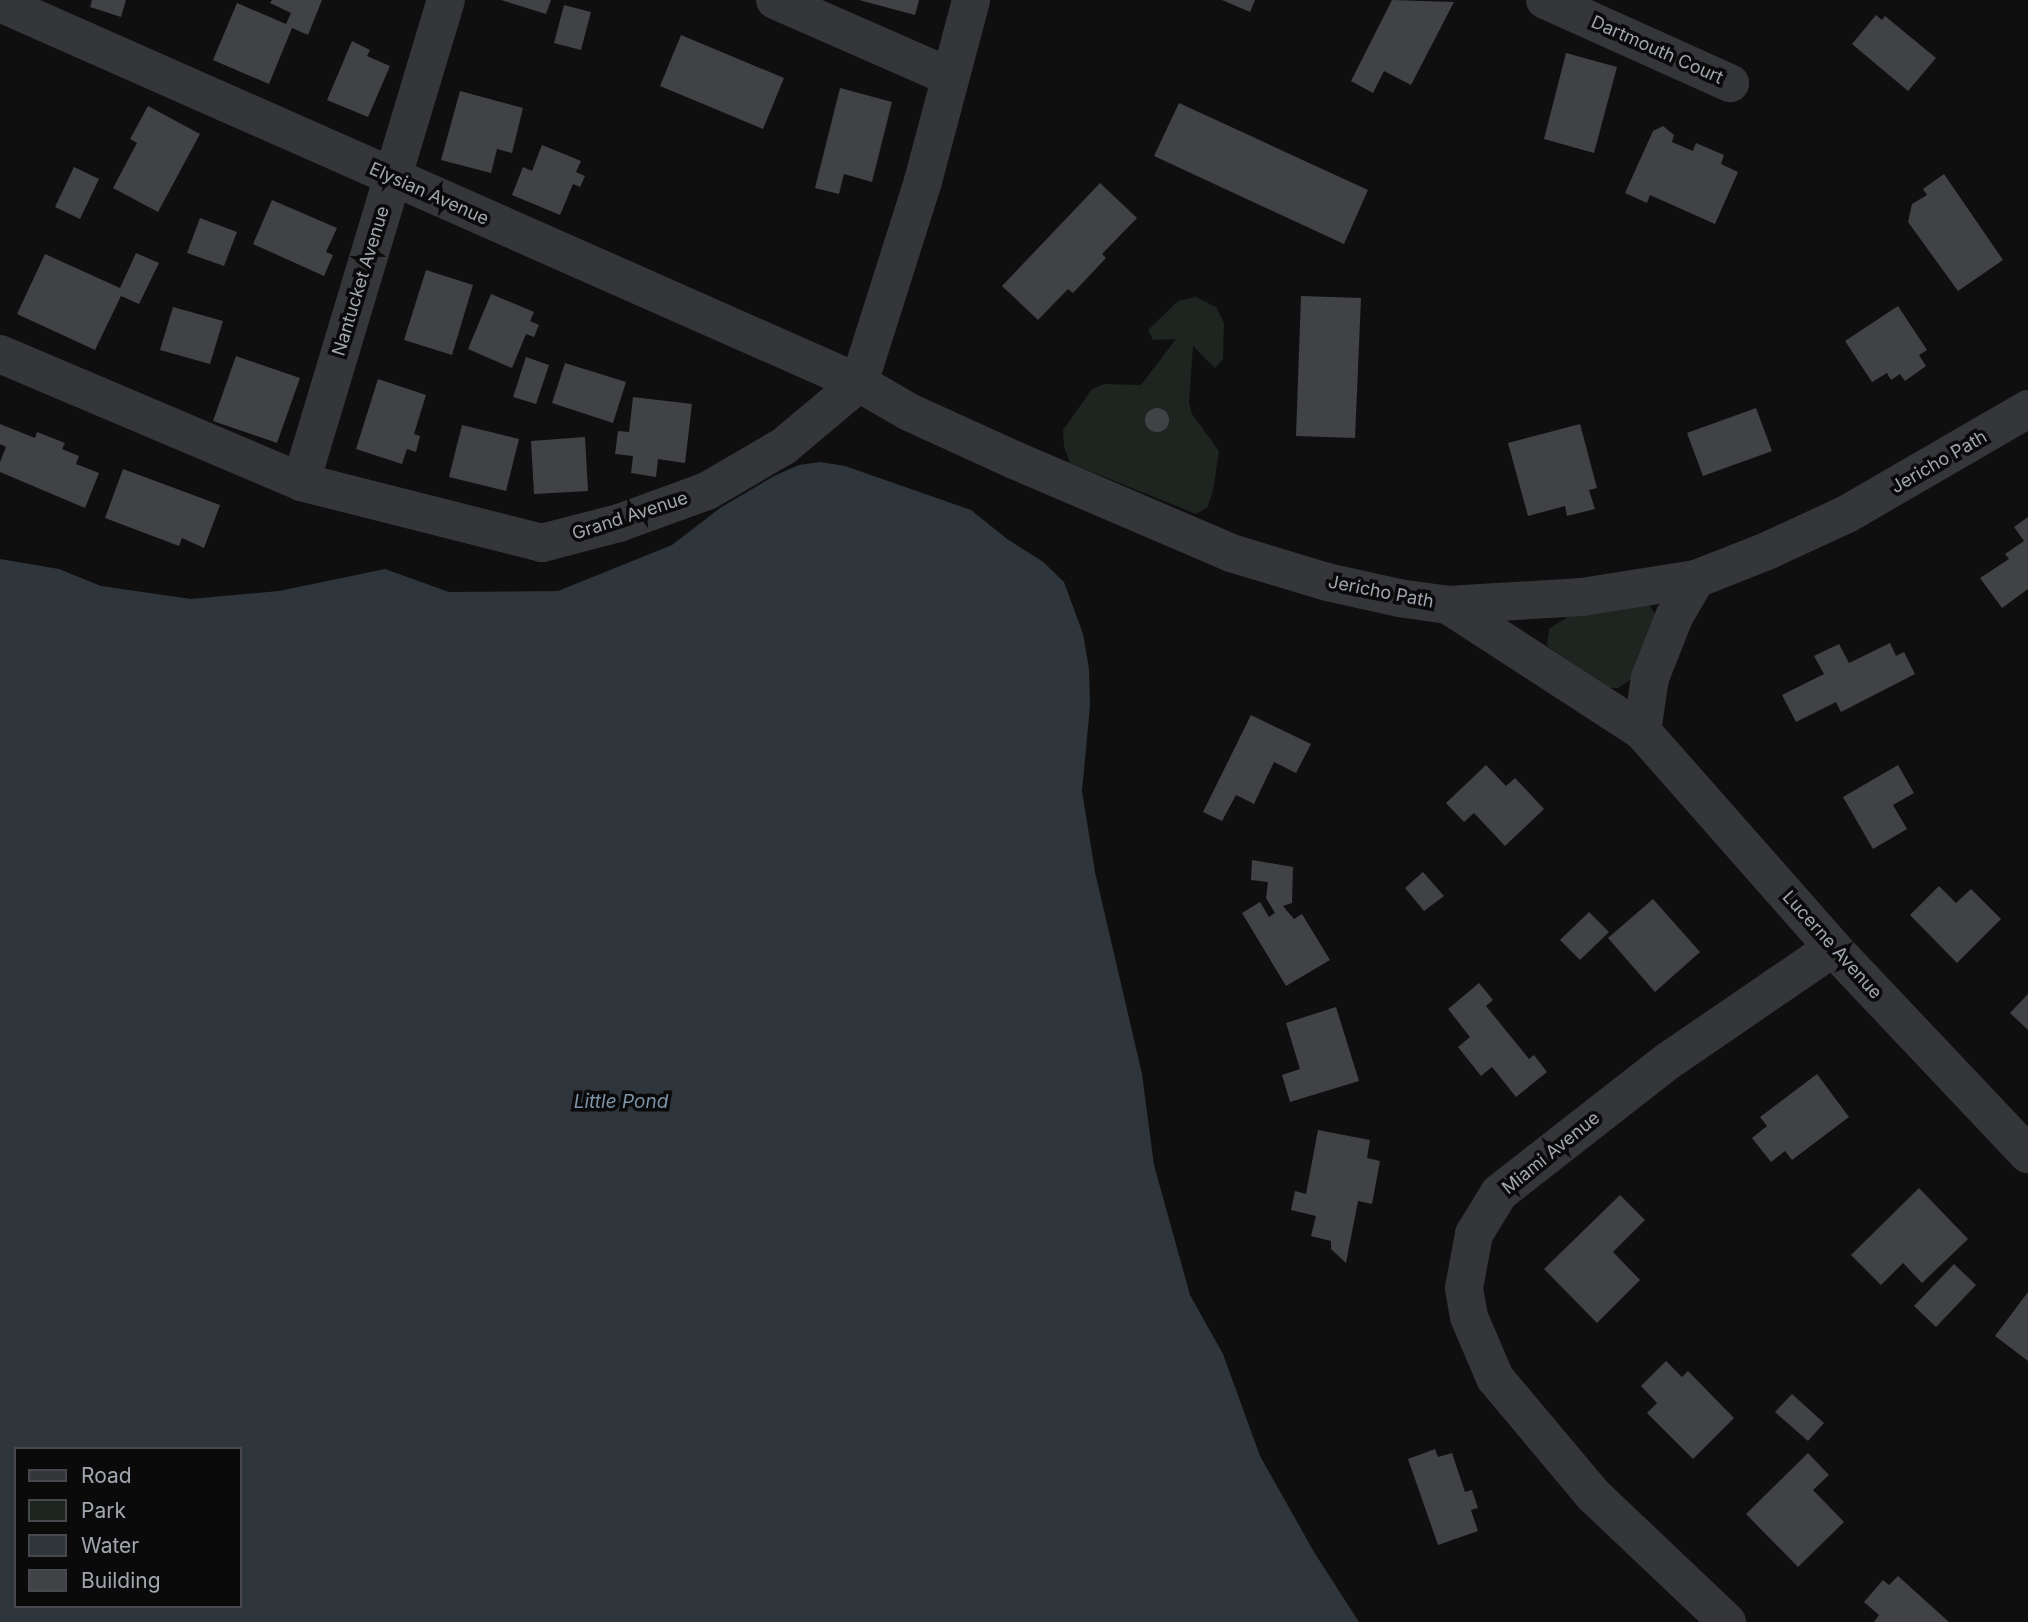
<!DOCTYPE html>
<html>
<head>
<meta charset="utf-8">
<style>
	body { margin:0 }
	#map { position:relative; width:2028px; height:1622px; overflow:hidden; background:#0f0f10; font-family:Inter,sans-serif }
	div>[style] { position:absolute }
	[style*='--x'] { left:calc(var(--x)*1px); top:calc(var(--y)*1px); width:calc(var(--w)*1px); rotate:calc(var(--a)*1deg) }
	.green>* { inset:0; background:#1e241f }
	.water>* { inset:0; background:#2e353b }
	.building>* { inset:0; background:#414245 }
	.round { border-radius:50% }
	.minor>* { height:38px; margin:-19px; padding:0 19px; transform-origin:19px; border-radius:19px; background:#353639 }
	span { translate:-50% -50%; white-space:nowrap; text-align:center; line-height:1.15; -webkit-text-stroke:7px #0a0a0b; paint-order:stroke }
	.street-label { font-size:18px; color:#a2a6af }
	.water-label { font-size:19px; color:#7c92a6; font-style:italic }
	.legend { position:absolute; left:14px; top:1447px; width:228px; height:161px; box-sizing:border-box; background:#0a0a0b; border:2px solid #47484d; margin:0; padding:9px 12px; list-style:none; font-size:21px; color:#a2a6af }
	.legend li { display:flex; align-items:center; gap:14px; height:35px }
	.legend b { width:35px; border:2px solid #47484d }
</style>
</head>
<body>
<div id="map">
	<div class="green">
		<i style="clip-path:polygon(1196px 297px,1216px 307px,1224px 323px,1223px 359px,1215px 368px,1193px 346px,1189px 403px,1192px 414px,1219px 451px,1213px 491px,1207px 508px,1196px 514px,1070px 463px,1064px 447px,1063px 430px,1092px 389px,1104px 384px,1141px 385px,1176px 339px,1153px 340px,1148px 330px,1178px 301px)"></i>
		<i style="clip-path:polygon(1649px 605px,1656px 615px,1634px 677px,1618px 688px,1609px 688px,1547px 646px,1549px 629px,1569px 616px)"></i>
	</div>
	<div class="water">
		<i style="clip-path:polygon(evenodd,820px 462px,845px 466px,971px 510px,1007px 539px,1042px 561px,1064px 582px,1083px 634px,1089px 669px,1090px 706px,1082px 791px,1095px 872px,1142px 1074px,1154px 1165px,1190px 1295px,1223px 1354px,1260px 1456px,1314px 1552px,1359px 1622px,0 1622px,0 559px,59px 569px,101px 586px,191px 599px,279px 591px,385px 569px,449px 592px,558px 591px,672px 545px,720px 508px,774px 476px,799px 465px,820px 462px,16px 1449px,240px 1449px,240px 1606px,16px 1606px,16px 1449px)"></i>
	</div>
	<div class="building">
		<i style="clip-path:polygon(92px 0,126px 0,121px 17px,90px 7px)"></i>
		<i style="clip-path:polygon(272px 0,322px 0,308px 35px,292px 28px,269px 84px,213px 60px,237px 3px,286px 24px,291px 13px,270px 3px)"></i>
		<i style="clip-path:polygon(501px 0,551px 0,546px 14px)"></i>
		<i style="clip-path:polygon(859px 0,919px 0,915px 15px)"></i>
		<i style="clip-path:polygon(1222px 0,1255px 0,1250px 12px)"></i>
		<i style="clip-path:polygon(1392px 0,1454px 2px,1411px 85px,1384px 71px,1373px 93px,1351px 81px)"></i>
		<i style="clip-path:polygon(564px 5px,591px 12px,581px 50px,554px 43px)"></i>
		<i style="clip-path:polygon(1876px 15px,1882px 20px,1885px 16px,1936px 58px,1908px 91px,1852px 44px)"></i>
		<i style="clip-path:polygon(681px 35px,784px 78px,763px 129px,660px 86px)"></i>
		<i style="clip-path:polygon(352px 41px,370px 50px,367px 56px,390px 66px,368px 117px,327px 100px)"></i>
		<i style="clip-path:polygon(1566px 53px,1617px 67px,1594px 153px,1544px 139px)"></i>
		<i style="clip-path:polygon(840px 88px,892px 102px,872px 182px,844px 174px,839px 194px,815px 188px)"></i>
		<i style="clip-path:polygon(460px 91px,523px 108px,512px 153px,497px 149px,491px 173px,441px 160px)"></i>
		<i style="clip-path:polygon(1179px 103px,1368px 190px,1344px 244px,1154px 156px)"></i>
		<i style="clip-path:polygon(148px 106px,200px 134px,158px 212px,113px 188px,137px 143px,130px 139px)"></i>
		<i style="clip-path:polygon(1663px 126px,1674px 135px,1672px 142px,1693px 151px,1696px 143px,1724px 155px,1721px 164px,1738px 172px,1715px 224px,1650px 195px,1647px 203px,1625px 193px,1653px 131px)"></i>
		<i style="clip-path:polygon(542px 145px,581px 161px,576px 172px,585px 176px,580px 187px,573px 184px,560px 215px,512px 195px,523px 167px,532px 171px)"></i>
		<i style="clip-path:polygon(74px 167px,99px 179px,80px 219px,55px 207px)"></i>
		<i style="clip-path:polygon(1944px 174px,2003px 260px,1958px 291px,1908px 222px,1912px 204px,1927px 195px,1923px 189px)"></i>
		<i style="clip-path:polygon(1100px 183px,1137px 218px,1102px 254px,1106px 258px,1073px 293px,1068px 289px,1038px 320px,1002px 286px)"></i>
		<i style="clip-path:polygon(272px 200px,337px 228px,326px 252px,333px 255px,324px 276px,253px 244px)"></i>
		<i style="clip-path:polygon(200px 218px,237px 232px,224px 266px,187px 253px)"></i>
		<i style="clip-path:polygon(136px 253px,159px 263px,139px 304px,121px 296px,95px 350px,17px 314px,45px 254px,120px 288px)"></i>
		<i style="clip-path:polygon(426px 270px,473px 285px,452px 355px,404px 340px)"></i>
		<i style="clip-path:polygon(491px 294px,534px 312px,530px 321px,539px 325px,534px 337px,526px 334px,512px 368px,468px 349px)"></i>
		<i style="clip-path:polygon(1301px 296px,1361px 298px,1355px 438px,1296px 436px)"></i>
		<i style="clip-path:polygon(1898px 306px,1927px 350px,1919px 355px,1926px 366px,1905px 381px,1900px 374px,1891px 380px,1887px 373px,1872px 382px,1845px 341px)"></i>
		<i style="clip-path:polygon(173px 307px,223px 321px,210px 364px,160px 350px)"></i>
		<i style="clip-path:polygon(236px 356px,300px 378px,277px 443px,213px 421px)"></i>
		<i style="clip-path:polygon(526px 357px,549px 365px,536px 404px,513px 397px)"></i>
		<i style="clip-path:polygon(565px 363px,626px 382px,613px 423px,552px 403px)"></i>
		<i style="clip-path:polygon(378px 379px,426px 395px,414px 434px,420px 436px,416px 452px,407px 449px,402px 464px,356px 449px)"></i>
		<i style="clip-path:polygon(633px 397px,692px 404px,685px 463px,658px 459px,656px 477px,631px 473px,633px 456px,615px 454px,618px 431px,629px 432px)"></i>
		<i style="clip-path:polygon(1756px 408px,1772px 451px,1703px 476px,1687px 433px)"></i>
		<i class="round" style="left:1145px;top:408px;width:24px;height:24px"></i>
		<i style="clip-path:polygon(0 424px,35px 438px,37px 432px,65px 443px,62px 449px,79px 456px,76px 464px,99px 473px,85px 508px,0 472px,0 462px,6px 447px,0 444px)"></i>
		<i style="clip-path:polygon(1580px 424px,1597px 488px,1589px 490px,1595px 509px,1567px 516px,1565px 506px,1528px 516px,1508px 443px)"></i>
		<i style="clip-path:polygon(462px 425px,519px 439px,506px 491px,449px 477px)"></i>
		<i style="clip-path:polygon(585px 437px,588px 491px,534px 494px,531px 441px)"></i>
		<i style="clip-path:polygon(123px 469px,220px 505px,204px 548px,182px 538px,179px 546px,105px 518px)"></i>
		<i style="clip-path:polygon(2028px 517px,2028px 589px,2002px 608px,1980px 578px,2009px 559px,2005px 554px,2024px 541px,2014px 527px)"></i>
		<i style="clip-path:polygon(1890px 643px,1896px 656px,1904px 652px,1915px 674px,1841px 712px,1836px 702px,1796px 722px,1782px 695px,1824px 674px,1814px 656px,1839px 644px,1849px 663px)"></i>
		<i style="clip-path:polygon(1251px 715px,1311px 744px,1296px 773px,1274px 762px,1254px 804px,1236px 795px,1222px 821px,1203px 812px)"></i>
		<i style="clip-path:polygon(1486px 765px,1506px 786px,1515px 778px,1544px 809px,1505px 846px,1474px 813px,1464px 822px,1446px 803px)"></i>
		<i style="clip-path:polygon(1898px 765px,1914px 793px,1893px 805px,1907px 829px,1873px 849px,1843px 797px)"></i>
		<i style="clip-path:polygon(1252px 860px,1293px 867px,1292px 903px,1283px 906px,1294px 919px,1302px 914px,1330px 960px,1286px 986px,1242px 913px,1260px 902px,1269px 917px,1275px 913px,1266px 898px,1268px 882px,1251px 880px)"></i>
		<i style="clip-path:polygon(1423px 872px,1444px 896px,1424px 911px,1405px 888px)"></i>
		<i style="clip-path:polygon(1939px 886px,1956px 903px,1971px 889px,2001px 919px,1957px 963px,1910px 915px)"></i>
		<i style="clip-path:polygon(1653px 899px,1700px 952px,1655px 992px,1608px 938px)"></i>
		<i style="clip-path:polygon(1589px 912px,1609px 932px,1580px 960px,1560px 940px)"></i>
		<i style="clip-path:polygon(1479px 983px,1493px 1000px,1486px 1006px,1529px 1059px,1534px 1055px,1547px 1072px,1516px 1097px,1492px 1067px,1481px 1076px,1458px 1047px,1470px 1037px,1448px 1009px)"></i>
		<i style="clip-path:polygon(2028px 994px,2028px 1030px,2010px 1013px)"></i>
		<i style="clip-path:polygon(1336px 1007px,1359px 1081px,1290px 1102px,1282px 1075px,1300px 1069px,1286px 1023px)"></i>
		<i style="clip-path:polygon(1817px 1074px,1849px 1117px,1792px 1160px,1785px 1151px,1771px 1162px,1752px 1138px,1767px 1126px,1760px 1117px)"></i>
		<i style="clip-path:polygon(1318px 1130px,1370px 1140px,1367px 1158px,1380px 1161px,1372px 1204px,1358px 1201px,1346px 1263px,1331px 1249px,1331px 1241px,1311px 1236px,1316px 1216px,1291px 1210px,1295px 1191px,1306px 1194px)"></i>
		<i style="clip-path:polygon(1919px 1188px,1968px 1239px,1922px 1283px,1903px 1263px,1881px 1285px,1851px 1255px)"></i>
		<i style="clip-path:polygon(1620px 1195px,1645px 1220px,1613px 1252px,1640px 1280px,1597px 1323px,1544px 1269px)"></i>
		<i style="clip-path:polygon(1954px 1264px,1976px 1285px,1936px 1327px,1914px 1306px)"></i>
		<i style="clip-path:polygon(2028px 1292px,2028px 1361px,1995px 1336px)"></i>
		<i style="clip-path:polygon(1666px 1361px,1682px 1377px,1688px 1371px,1734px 1418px,1693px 1459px,1647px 1413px,1657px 1403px,1641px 1386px)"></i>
		<i style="clip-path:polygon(1792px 1394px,1824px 1423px,1808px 1441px,1775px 1412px)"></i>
		<i style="clip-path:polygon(1435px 1449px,1438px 1457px,1452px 1453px,1465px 1492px,1472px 1490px,1478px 1508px,1471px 1510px,1478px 1531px,1438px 1545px,1408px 1459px)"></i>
		<i style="clip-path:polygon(1808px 1453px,1829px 1475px,1813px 1490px,1844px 1522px,1798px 1567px,1746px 1514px)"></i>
		<i style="clip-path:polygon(1898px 1576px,1949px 1622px,1874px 1622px,1879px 1615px,1864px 1602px,1883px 1580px,1889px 1585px)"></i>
	</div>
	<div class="minor">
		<i style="--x:775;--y:0;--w:191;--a:23.7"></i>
		<i style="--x:1545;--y:0;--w:203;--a:24.2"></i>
		<i style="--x:0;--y:3;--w:939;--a:23.86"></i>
		<i style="--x:859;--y:383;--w:58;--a:30.1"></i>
		<i style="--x:909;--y:412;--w:113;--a:24.5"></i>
		<i style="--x:1012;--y:459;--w:238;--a:23.2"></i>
		<i style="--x:1231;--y:553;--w:100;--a:16.8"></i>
		<i style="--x:1327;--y:582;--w:74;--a:12.5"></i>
		<i style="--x:1399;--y:598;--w:49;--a:8.1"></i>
		<i style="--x:1448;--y:605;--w:134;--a:-3.4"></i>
		<i style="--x:1582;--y:597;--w:115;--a:-9"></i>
		<i style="--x:1696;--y:579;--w:76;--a:-21.5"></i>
		<i style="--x:1767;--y:551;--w:88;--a:-24.8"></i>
		<i style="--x:1847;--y:514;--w:209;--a:-30.1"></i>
		<i style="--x:0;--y:354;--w:327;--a:23"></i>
		<i style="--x:301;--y:482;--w:249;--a:14.2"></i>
		<i style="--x:542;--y:543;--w:80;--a:-14.6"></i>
		<i style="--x:619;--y:523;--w:94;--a:-20"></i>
		<i style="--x:707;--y:491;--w:89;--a:-30.3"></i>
		<i style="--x:784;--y:446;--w:98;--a:-40"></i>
		<i style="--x:859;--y:383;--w:212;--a:-72.4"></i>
		<i style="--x:923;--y:181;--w:187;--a:-75.1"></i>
		<i style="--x:301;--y:482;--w:503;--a:-73.26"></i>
		<i style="--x:1696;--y:579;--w:44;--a:120.1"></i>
		<i style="--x:1674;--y:617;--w:66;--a:111.5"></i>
		<i style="--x:1650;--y:678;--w:54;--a:98.6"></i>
		<i style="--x:1642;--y:731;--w:289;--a:48.6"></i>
		<i style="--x:1833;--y:948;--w:284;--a:46.6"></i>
		<i style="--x:1448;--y:605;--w:231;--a:33"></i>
		<i style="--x:1727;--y:1622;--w:183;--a:-136.5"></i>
		<i style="--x:1594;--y:1496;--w:154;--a:-130"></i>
		<i style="--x:1495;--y:1378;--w:66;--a:-113.1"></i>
		<i style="--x:1469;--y:1317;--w:29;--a:-100"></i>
		<i style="--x:1464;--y:1288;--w:55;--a:-79.5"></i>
		<i style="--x:1474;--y:1234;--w:48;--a:-58.6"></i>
		<i style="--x:1499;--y:1193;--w:214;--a:-38"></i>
		<i style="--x:1668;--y:1061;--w:200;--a:-34.4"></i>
	</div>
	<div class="street-label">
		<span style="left:1657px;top:50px;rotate:24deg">Dartmouth Court</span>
		<span style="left:429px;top:194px;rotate:24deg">Elysian Avenue</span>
		<span style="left:361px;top:281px;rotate:-73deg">Nantucket Avenue</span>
		<span style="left:1939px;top:462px;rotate:-30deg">Jericho Path</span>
		<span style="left:630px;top:516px;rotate:-18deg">Grand Avenue</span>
		<span style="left:1381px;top:592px;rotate:11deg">Jericho Path</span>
		<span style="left:1832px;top:945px;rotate:48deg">Lucerne Avenue</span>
		<span style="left:1551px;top:1153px;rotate:-39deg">Miami Avenue</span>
	</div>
	<div class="water-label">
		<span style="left:621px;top:1102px">Little Pond</span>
	</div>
	<ul class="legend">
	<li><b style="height:9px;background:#353639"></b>Road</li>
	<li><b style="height:19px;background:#1e241f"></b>Park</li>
	<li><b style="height:19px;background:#2e353b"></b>Water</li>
	<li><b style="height:19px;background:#414245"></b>Building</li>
	</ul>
</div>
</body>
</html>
